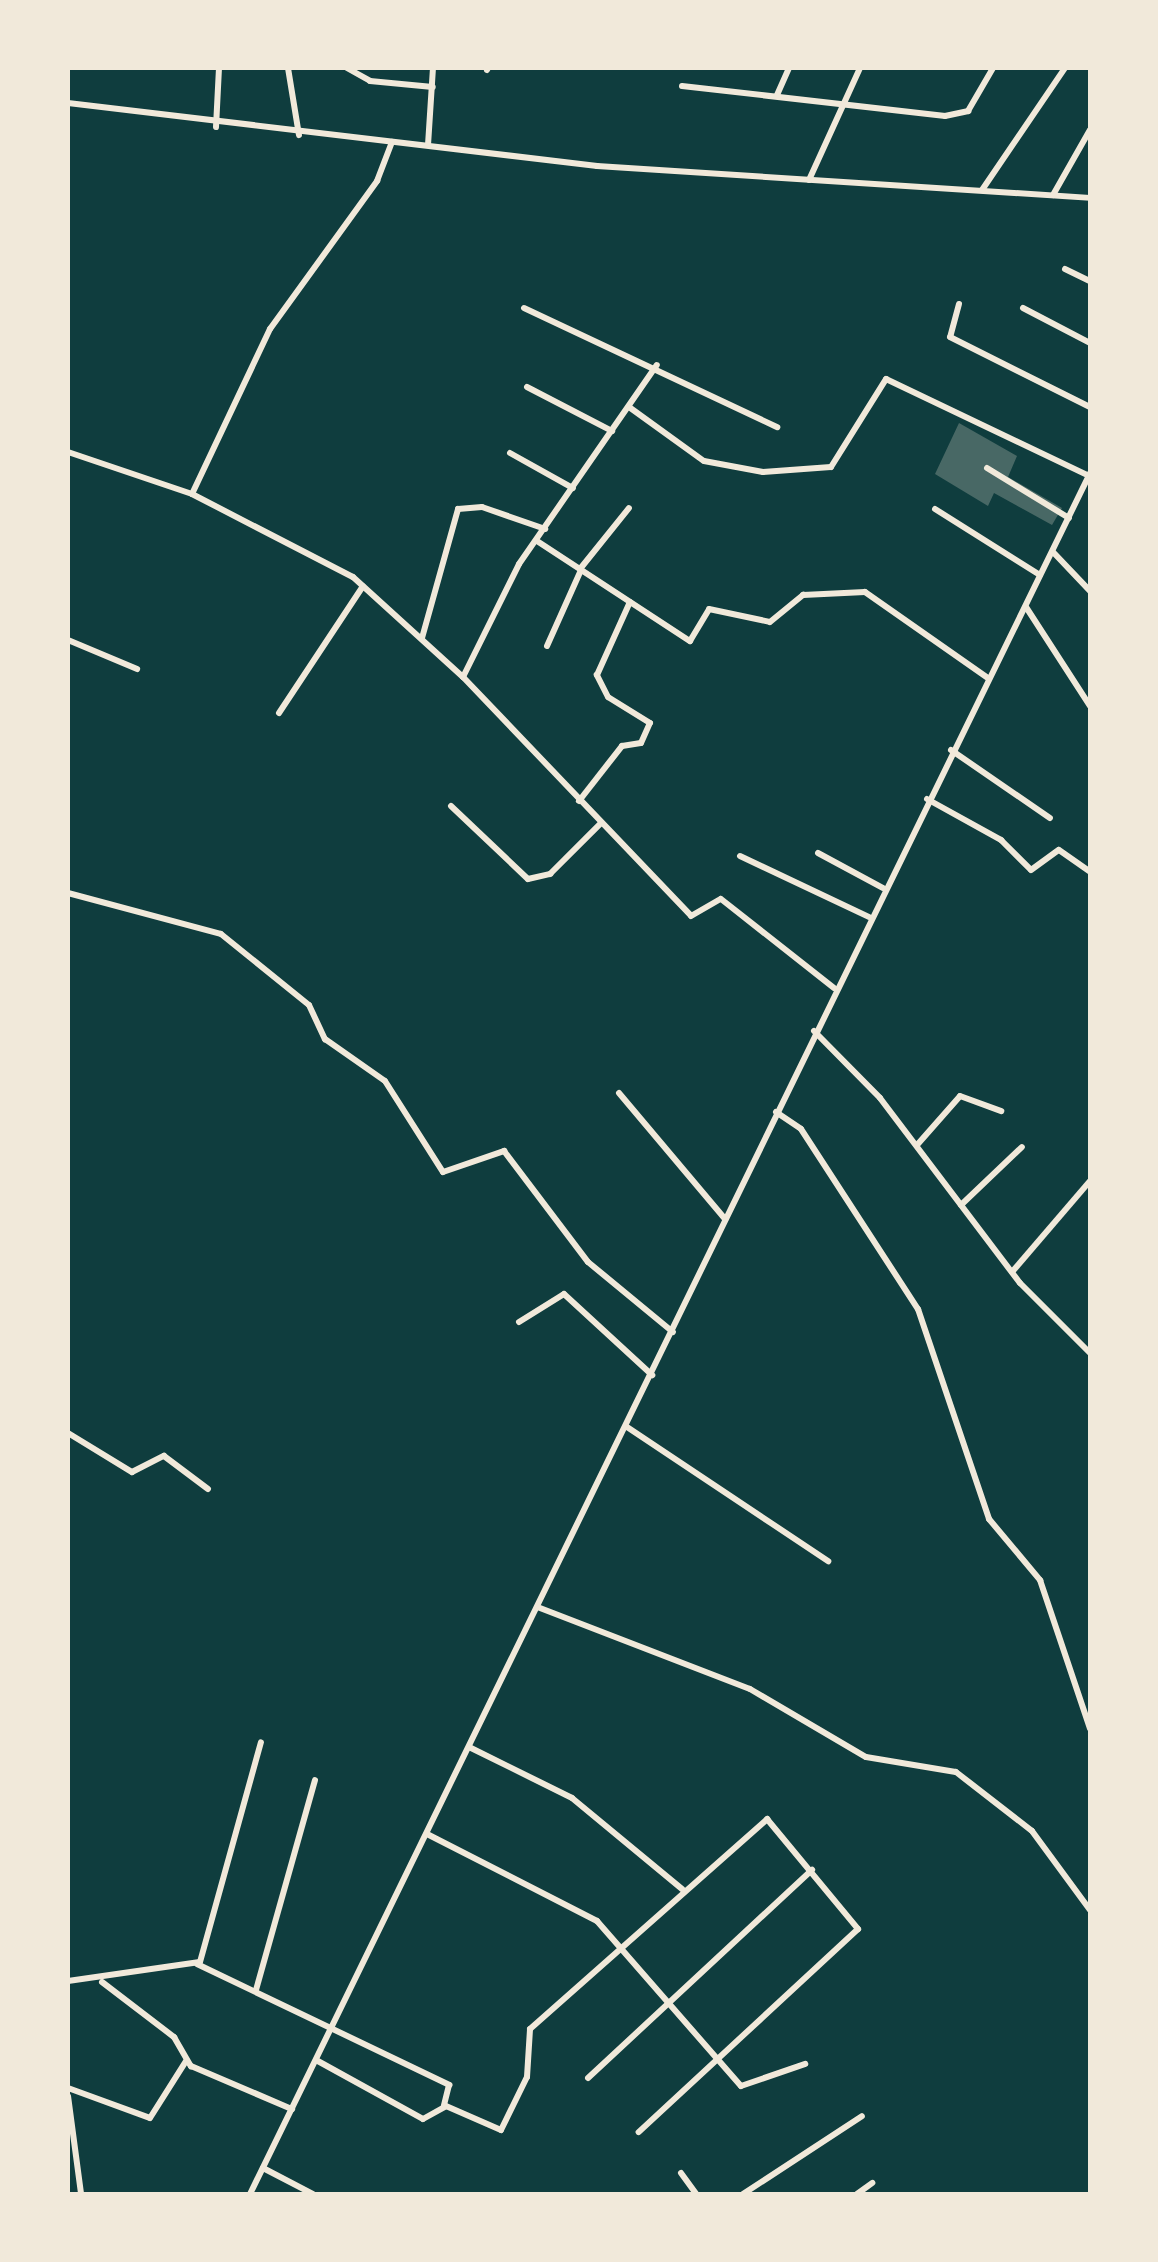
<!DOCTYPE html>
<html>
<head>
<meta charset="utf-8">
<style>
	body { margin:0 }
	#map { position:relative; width:1158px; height:2262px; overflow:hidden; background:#0f3d3e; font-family:"Noto Sans",sans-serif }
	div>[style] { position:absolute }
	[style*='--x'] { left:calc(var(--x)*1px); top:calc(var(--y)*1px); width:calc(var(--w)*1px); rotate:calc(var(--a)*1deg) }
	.building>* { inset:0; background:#486865 }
	.minor>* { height:6px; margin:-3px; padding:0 3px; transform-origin:3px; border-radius:3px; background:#f1e9da }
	span { translate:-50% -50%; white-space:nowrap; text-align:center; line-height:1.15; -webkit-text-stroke:8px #f1e9da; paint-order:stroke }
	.frame { position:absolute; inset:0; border:70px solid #f1e9da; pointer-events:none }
</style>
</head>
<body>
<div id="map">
	<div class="building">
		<i style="clip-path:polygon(959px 423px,1017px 456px,1008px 477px,1062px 508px,1052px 525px,994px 493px,988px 506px,935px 474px)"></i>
	</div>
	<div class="minor">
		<i style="--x:288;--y:68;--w:68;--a:80.7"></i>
		<i style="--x:347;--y:68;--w:26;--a:29"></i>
		<i style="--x:370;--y:81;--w:63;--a:5.4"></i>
		<i style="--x:487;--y:70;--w:2;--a:-63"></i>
		<i style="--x:682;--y:86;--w:265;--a:6.5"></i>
		<i style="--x:945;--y:116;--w:24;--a:-12"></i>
		<i style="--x:968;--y:111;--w:50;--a:-59.8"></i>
		<i style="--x:777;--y:95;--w:30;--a:-66"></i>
		<i style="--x:68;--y:103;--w:533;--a:6.79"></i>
		<i style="--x:597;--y:166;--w:494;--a:3.7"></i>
		<i style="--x:216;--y:127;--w:59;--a:-87.1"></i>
		<i style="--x:428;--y:145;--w:77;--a:-86.3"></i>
		<i style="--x:809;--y:180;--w:123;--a:-65.5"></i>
		<i style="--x:982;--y:190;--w:148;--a:-55.8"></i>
		<i style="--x:1053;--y:195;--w:75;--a:-60.4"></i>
		<i style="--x:1065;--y:269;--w:28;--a:26"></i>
		<i style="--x:959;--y:304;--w:34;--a:105"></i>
		<i style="--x:950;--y:337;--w:157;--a:26.6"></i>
		<i style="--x:524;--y:308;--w:280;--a:25.2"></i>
		<i style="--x:1023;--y:308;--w:76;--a:27.6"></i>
		<i style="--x:527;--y:387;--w:96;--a:27.4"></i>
		<i style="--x:629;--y:407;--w:92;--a:35.8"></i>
		<i style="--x:704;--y:461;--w:60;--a:10.6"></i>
		<i style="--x:763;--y:472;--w:68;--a:-4.2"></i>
		<i style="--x:831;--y:467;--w:104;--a:-58"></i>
		<i style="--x:886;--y:379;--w:225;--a:25.5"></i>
		<i style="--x:68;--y:452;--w:131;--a:18.7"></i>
		<i style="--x:192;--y:494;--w:181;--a:27.3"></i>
		<i style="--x:353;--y:577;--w:149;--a:42.3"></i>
		<i style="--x:463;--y:677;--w:330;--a:46.3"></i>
		<i style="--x:691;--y:916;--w:34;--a:-30"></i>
		<i style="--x:721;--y:899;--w:144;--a:38.2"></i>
		<i style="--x:510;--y:453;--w:72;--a:29.1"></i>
		<i style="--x:987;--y:468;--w:96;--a:31.4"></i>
		<i style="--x:192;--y:494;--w:183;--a:-64.7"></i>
		<i style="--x:270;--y:329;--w:183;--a:-54.1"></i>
		<i style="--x:377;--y:181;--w:42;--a:-69"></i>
		<i style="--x:935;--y:509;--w:124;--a:32.2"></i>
		<i style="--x:537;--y:541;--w:183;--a:33.2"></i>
		<i style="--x:690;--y:641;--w:37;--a:-59"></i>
		<i style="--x:709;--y:609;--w:62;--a:12"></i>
		<i style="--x:770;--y:622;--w:43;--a:-39.3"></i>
		<i style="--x:803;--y:595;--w:62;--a:-2.8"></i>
		<i style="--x:865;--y:592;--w:150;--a:35"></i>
		<i style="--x:1053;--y:552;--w:54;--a:46.5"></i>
		<i style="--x:580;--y:569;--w:78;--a:-51.2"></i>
		<i style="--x:1026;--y:607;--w:118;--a:57.1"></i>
		<i style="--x:422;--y:638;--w:134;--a:-74.4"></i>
		<i style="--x:458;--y:509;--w:24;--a:-5"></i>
		<i style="--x:482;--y:507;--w:67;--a:19.2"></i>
		<i style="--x:68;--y:640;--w:75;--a:22.8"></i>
		<i style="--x:547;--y:646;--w:83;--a:-65.9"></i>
		<i style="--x:463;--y:677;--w:126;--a:-63.6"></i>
		<i style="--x:519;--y:564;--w:242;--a:-55.3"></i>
		<i style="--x:279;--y:713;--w:152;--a:-56.5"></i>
		<i style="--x:951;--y:750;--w:120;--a:34.5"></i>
		<i style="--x:927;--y:799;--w:85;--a:29"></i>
		<i style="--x:1001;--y:840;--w:42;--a:45"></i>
		<i style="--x:1031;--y:870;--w:34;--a:-36"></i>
		<i style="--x:1059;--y:850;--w:38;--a:35"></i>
		<i style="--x:579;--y:801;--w:70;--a:-52"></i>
		<i style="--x:622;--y:746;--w:19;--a:-9"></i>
		<i style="--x:641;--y:743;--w:22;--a:-66"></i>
		<i style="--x:650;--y:723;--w:49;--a:-148.2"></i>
		<i style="--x:608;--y:697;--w:25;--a:-117"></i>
		<i style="--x:597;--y:675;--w:80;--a:-65.7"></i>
		<i style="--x:451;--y:806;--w:106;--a:43.5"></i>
		<i style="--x:528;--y:879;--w:23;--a:-13"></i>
		<i style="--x:550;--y:874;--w:72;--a:-45"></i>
		<i style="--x:818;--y:853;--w:74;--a:28.3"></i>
		<i style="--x:740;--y:856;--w:143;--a:25.3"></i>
		<i style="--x:68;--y:893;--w:158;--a:15"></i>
		<i style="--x:221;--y:934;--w:113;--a:38.9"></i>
		<i style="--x:309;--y:1005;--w:38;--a:65"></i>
		<i style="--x:325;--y:1039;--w:73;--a:35"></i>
		<i style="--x:385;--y:1081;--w:108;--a:57.5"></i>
		<i style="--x:443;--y:1172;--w:65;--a:-19"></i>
		<i style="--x:504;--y:1151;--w:139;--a:52.9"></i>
		<i style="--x:588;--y:1262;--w:110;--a:39.5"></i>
		<i style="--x:814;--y:1031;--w:94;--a:45.4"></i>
		<i style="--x:880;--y:1098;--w:232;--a:52.9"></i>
		<i style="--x:1020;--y:1283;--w:99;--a:45"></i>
		<i style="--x:619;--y:1093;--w:165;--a:49.9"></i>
		<i style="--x:776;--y:1112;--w:30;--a:34"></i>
		<i style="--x:801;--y:1129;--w:215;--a:57"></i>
		<i style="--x:918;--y:1309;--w:222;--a:71.3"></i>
		<i style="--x:989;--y:1519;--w:80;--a:50.1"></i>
		<i style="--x:1040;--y:1580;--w:157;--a:71.4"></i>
		<i style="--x:917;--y:1145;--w:65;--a:-48.7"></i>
		<i style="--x:960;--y:1096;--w:44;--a:20.1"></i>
		<i style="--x:961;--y:1205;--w:84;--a:-43.6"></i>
		<i style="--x:1012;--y:1272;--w:120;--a:-49.4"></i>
		<i style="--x:519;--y:1322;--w:53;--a:-31.9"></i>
		<i style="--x:564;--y:1294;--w:120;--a:42.6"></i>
		<i style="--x:627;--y:1427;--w:242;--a:33.7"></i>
		<i style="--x:68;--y:1433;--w:75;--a:31.4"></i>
		<i style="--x:132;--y:1472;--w:36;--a:-27"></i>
		<i style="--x:164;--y:1456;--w:55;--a:36.9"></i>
		<i style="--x:540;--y:1608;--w:225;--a:21.1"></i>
		<i style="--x:750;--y:1689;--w:134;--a:30.4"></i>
		<i style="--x:866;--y:1757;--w:91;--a:9.5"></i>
		<i style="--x:956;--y:1772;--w:96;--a:37.8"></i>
		<i style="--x:1032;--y:1831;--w:98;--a:53.7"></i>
		<i style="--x:469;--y:1747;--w:115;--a:26.3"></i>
		<i style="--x:572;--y:1798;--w:143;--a:39.6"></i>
		<i style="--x:427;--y:1834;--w:191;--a:27.1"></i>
		<i style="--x:597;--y:1921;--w:219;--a:48.9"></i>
		<i style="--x:741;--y:2086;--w:68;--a:-19"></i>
		<i style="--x:197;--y:1964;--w:280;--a:25.6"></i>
		<i style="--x:449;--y:2085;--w:21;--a:104"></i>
		<i style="--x:68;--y:1981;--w:133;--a:-8.2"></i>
		<i style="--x:200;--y:1962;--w:228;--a:-74.5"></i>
		<i style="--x:102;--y:1982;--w:91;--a:37.4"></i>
		<i style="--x:174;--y:2037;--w:34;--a:60"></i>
		<i style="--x:191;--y:2066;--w:110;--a:23.1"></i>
		<i style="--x:256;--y:1990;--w:218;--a:-74.3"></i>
		<i style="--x:316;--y:2060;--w:122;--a:28.9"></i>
		<i style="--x:423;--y:2119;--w:26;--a:-29"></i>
		<i style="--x:446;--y:2106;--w:60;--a:23.6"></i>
		<i style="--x:501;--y:2130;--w:59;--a:-63.9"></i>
		<i style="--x:527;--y:2077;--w:48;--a:-86.4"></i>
		<i style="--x:530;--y:2029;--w:317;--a:-41.5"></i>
		<i style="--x:767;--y:1819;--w:143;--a:50.4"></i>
		<i style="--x:858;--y:1929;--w:299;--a:137.2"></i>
		<i style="--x:588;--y:2078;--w:306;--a:-42.9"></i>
		<i style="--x:68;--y:2088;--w:87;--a:20.1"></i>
		<i style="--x:150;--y:2118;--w:67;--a:-57.7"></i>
		<i style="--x:68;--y:2096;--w:99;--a:82.4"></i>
		<i style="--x:263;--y:2168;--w:56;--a:27.5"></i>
		<i style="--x:681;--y:2173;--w:26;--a:54"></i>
		<i style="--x:250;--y:2194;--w:1915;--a:-63.98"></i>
		<i style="--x:743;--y:2194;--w:142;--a:-33.2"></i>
		<i style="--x:857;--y:2194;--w:19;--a:-36"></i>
	</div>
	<div class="frame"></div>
</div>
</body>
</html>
